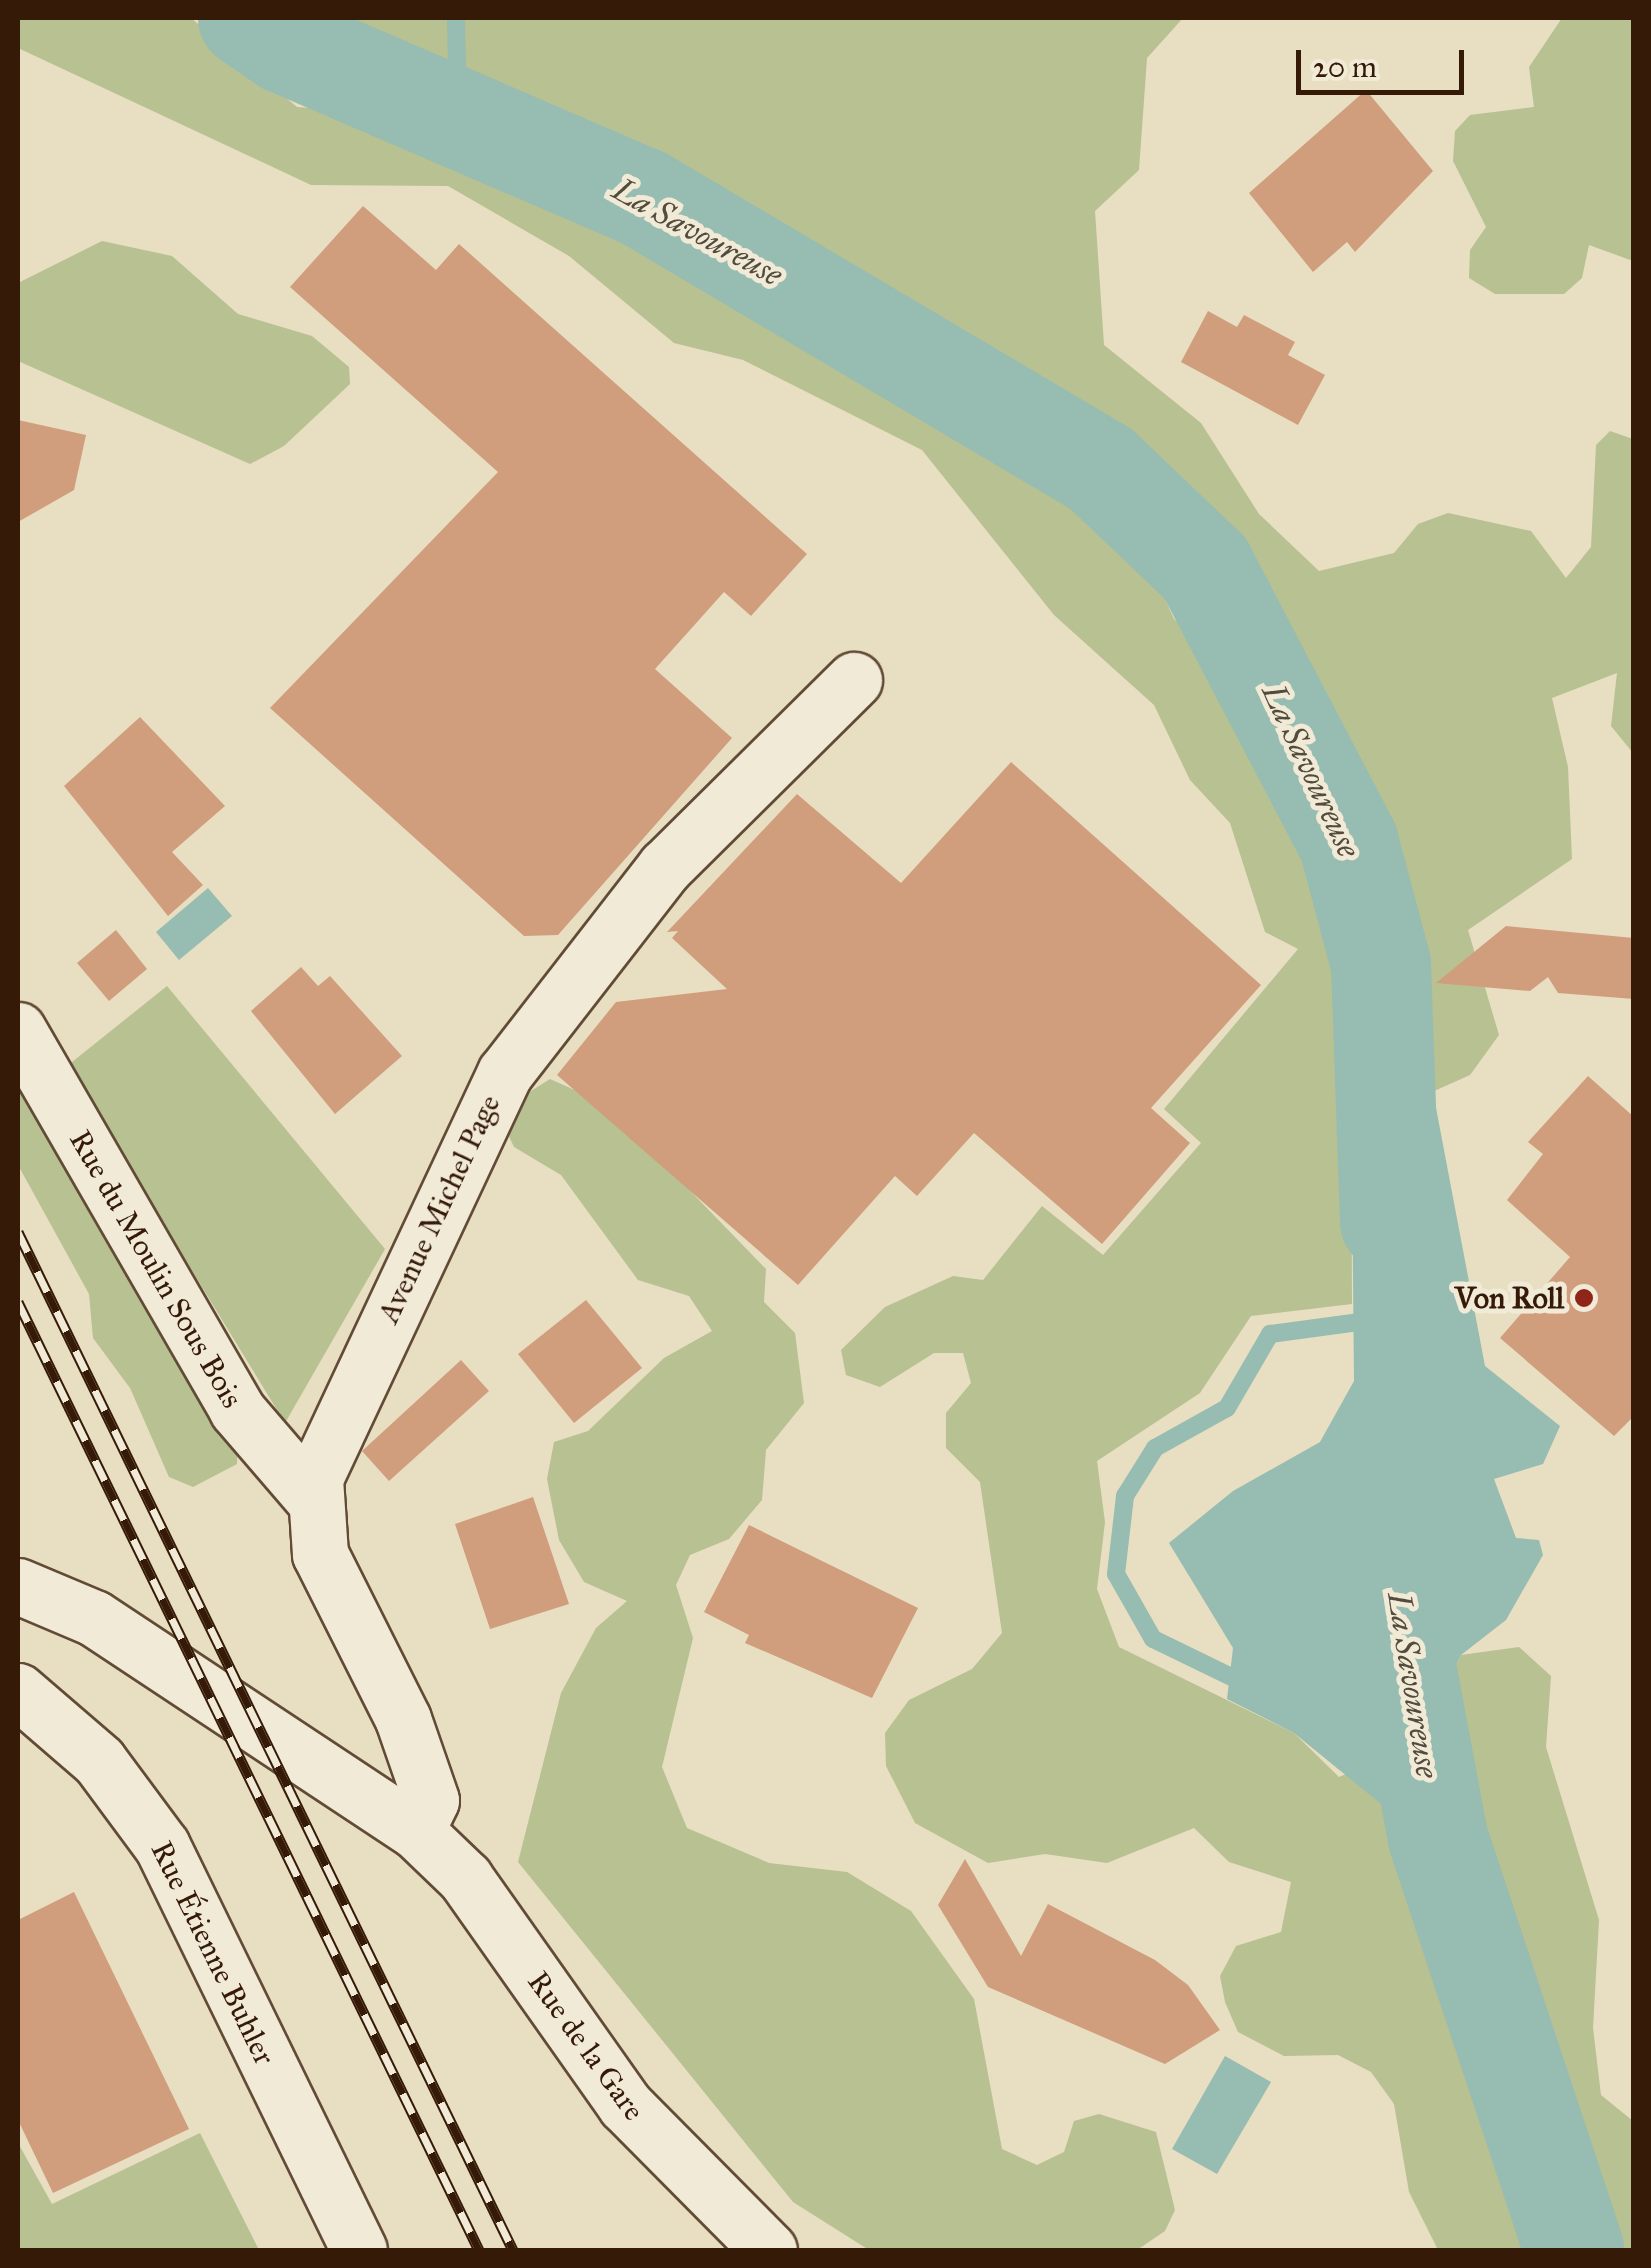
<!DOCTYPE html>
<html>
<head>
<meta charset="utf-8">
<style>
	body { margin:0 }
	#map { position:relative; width:1651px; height:2268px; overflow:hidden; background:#e8dec1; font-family:"IM FELL Great Primer",serif }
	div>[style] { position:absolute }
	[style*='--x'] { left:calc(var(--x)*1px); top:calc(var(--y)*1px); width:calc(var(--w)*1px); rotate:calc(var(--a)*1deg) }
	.green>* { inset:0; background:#b8c191 }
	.water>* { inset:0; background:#97bcb1 }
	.stream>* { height:18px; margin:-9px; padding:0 9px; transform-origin:9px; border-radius:9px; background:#97bcb1 }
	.river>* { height:100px; margin:-50px; padding:0 50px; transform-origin:50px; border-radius:50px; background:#97bcb1 }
	.building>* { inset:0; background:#d09e7c }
	.roads { filter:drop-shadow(2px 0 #624b36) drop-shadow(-2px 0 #624b36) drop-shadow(0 2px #624b36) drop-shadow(0 -2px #624b36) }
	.minor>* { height:55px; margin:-27.5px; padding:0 27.5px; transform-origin:27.5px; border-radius:27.5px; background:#f0ead7 }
	.tertiary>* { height:55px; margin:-27.5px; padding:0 27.5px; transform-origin:27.5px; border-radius:27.5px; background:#f0ead7 }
	.rail>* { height:11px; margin-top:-5.5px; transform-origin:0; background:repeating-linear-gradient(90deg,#f0ead7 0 22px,#361a08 0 44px); box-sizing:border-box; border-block:2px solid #361a08 }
	.dots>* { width:28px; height:28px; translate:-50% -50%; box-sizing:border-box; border:5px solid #f0ead7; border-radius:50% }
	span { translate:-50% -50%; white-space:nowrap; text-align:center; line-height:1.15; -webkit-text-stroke:10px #f0ead7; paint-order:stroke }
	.street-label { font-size:30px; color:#361a08 }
	.poi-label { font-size:30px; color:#361a08; font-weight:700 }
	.right { translate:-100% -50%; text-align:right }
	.water-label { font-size:32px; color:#534b3b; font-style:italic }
	.frame { position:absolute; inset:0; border:20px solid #361a08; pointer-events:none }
	.scale { position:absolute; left:1296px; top:50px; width:168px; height:45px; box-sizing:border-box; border:5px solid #361a08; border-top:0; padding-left:12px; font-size:30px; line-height:35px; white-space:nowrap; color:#361a08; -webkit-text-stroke:8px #f0ead7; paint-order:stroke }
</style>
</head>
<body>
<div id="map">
	<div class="green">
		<i style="clip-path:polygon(18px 18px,191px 18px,297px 107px,380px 113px,449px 133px,481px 163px,712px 275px,1079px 496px,1151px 568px,1174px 619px,1222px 662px,1239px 724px,1359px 947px,1353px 1007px,1367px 1033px,1396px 953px,1381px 879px,1306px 795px,1277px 721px,1275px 621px,1220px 537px,1072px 423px,662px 179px,323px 18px,1183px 18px,1147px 58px,1139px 170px,1095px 211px,1104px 345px,1201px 423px,1259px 514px,1319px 571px,1394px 553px,1418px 524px,1448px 513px,1531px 531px,1566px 578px,1591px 547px,1596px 445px,1610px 431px,1633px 439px,1633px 753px,1611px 726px,1617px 673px,1552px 698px,1568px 767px,1572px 859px,1468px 930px,1499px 1035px,1470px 1075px,1414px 1100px,1351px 1068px,1352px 1304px,1251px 1316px,1200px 1393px,1097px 1461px,1105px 1522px,1097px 1589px,1119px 1647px,1294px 1733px,1339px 1777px,1443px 1733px,1442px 1692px,1461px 1655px,1519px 1647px,1551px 1676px,1546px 1747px,1599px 1920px,1593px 2028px,1601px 2095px,1633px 2121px,1633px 2250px,1438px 2250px,1409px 2192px,1394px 2104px,1371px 2072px,1338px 2055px,1284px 2056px,1238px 2032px,1225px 2002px,1220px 1976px,1236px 1946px,1281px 1932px,1291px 1882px,1229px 1862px,1194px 1828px,1107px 1863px,1045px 1854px,988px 1863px,915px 1823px,886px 1766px,885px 1733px,909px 1700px,972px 1669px,1002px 1633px,980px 1482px,946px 1448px,946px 1413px,971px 1383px,963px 1353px,934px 1353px,880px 1387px,846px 1375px,841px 1350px,885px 1307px,953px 1276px,983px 1280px,1042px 1206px,1103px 1255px,1201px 1143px,1164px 1109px,1298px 949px,1265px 932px,1230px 823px,1190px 780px,1154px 705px,1054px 615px,922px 450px,743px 360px,674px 343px,569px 256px,448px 186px,311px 185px,18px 48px)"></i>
		<i style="clip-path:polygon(1562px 18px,1633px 18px,1633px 261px,1589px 245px,1582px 278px,1564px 294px,1495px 294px,1469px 278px,1470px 250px,1486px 227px,1453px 161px,1455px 131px,1470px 115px,1534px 107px,1529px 67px)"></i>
		<i style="clip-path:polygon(102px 241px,172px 256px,238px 314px,312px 336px,349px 367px,350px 384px,284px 446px,250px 464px,18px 361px,18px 283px)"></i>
		<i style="clip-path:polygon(167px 986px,385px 1249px,285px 1423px,67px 1066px)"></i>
		<i style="clip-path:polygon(18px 1010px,238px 1436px,237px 1464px,193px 1487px,169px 1477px,130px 1388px,93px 1338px,89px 1294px,18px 1165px)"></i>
		<i style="clip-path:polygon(550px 1079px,606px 1104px,766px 1269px,764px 1302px,795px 1333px,804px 1403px,766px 1450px,762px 1500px,729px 1539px,690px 1555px,676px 1585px,693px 1638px,662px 1767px,687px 1828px,769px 1863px,847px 1872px,911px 1911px,974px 1999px,1002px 2149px,1037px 2165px,1064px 2152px,1074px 2121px,1099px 2114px,1156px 2132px,1175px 2210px,1165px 2231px,1137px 2250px,869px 2250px,793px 2202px,518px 1862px,561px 1693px,596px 1628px,627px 1601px,584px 1582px,559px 1540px,547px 1479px,554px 1442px,588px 1431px,664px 1358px,712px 1331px,689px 1296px,638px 1280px,561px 1175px,514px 1147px,505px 1128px,523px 1096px)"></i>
		<i style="clip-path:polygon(200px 2133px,259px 2250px,18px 2250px,18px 2143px,52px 2204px)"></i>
	</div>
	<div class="water">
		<i style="clip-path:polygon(208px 888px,232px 916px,179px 960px,156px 932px)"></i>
		<i style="clip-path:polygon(1351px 1068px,1414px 1100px,1433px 1092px,1485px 1366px,1560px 1426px,1543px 1464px,1494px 1479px,1516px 1538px,1539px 1540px,1543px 1555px,1506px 1620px,1461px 1655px,1442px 1692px,1446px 1788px,1386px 1808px,1294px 1733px,1227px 1699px,1233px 1648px,1169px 1543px,1233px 1491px,1320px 1442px,1354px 1381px)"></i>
		<i style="clip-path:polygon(1225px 2056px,1271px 2082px,1217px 2174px,1172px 2149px)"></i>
	</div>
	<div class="stream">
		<i style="--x:456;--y:18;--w:98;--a:88.8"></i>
		<i style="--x:1252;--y:1687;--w:110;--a:-154.1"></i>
		<i style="--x:1153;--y:1639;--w:75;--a:-119.6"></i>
		<i style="--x:1116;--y:1574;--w:79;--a:-83.4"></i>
		<i style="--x:1125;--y:1496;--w:57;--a:-58"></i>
		<i style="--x:1155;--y:1448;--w:82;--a:-29.1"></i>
		<i style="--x:1227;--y:1408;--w:86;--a:-59.8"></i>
		<i style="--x:1270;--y:1334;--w:104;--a:-7.7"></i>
	</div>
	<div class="river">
		<i style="--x:248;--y:18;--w:46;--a:34.4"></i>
		<i style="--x:286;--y:44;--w:387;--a:23.3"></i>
		<i style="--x:642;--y:197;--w:534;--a:30.65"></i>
		<i style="--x:1101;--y:469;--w:144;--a:43.6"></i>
		<i style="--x:1205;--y:568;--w:311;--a:62.4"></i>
		<i style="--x:1349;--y:844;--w:124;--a:75.1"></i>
		<i style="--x:1381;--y:964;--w:258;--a:88"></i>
		<i style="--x:1404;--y:1656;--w:185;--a:79.4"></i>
		<i style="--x:1438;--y:1838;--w:434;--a:71.7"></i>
	</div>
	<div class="building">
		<i style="clip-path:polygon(1366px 90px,1433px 171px,1355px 252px,1347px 242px,1313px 272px,1249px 193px)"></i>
		<i style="clip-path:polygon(363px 206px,436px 270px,459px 244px,807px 554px,751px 616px,724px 592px,655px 669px,732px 738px,558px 935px,524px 936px,270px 708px,498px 472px,290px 287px)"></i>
		<i style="clip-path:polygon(1208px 311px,1237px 327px,1244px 315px,1295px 342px,1288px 355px,1325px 375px,1298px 425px,1181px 362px)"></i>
		<i style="clip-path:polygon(18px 420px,86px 435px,74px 490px,18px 522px)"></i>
		<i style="clip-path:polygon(140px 717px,225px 806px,172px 852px,203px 885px,168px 916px,64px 786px)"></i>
		<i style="clip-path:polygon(1011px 762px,1261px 985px,1151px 1108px,1190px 1143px,1102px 1244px,974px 1133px,917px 1196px,895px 1176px,798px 1285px,557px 1075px,616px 1002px,727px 989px,672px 938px,678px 931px,667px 932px,797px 794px,901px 883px)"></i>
		<i style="clip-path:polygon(1506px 926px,1634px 938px,1634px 999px,1558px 993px,1548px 977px,1530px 991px,1436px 983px)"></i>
		<i style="clip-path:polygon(116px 930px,147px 969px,109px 1001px,77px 963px)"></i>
		<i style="clip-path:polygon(301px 967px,318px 986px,330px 976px,402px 1056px,335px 1114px,251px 1011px)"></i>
		<i style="clip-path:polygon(1588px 1076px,1634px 1117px,1634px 1416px,1614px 1436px,1500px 1338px,1570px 1257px,1507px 1200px,1543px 1154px,1528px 1142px)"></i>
		<i style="clip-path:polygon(586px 1300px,642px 1368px,574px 1423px,518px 1354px)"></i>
		<i style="clip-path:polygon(461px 1360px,489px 1391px,389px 1481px,362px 1451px)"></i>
		<i style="clip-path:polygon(533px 1497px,569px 1604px,490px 1629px,455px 1524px)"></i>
		<i style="clip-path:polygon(749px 1525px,918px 1608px,872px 1698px,745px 1643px,749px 1635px,704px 1612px)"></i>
		<i style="clip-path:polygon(965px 1859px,1021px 1956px,1048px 1904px,1155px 1960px,1188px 1985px,1220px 2030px,1165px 2064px,988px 1987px,938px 1905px)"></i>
		<i style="clip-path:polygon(74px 1892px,189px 2129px,53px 2193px,18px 2120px,18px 1920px)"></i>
	</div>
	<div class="roads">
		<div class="minor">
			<i style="--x:18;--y:1030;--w:439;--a:60"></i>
			<i style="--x:237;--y:1410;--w:113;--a:49.3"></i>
			<i style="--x:18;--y:1691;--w:107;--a:40.8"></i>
			<i style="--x:99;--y:1761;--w:106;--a:53.5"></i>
			<i style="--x:162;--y:1846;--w:449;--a:64"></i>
			<i style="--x:416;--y:1831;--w:34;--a:-64"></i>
			<i style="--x:431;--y:1800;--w:86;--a:-109.1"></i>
			<i style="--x:403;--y:1719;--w:185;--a:-116.7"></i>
			<i style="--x:320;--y:1554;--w:76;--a:-93.8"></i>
			<i style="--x:315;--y:1478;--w:447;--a:-64.9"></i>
			<i style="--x:505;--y:1073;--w:261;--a:-52.2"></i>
			<i style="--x:665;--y:867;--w:266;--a:-44.7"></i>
		</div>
		<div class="tertiary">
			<i style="--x:18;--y:1586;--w:82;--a:22.8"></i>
			<i style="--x:94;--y:1618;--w:386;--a:33.5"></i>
			<i style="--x:416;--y:1831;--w:68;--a:43.8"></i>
			<i style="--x:465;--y:1878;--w:278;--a:54.8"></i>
			<i style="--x:625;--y:2105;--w:204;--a:45.2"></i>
		</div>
	</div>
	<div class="rail">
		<i style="--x:18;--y:1232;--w:1132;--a:64.07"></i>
		<i style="--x:18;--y:1302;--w:1054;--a:64.07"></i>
	</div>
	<div class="dots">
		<i style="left:1584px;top:1298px;background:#8f2418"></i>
	</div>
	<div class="street-label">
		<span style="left:439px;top:1209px;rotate:-65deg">Avenue Michel Page</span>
		<span style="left:156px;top:1269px;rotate:60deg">Rue du Moulin Sous Bois</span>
		<span style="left:213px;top:1953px;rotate:64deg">Rue Étienne Buhler</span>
		<span style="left:586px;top:2046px;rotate:54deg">Rue de la Gare</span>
	</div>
	<div class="poi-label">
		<span class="right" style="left:1564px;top:1298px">Von Roll</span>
	</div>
	<div class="water-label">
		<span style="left:697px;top:233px;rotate:29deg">La Savoureuse</span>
		<span style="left:1310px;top:771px;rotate:65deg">La Savoureuse</span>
		<span style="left:1412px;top:1685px;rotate:81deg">La Savoureuse</span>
	</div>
	<div class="frame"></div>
	<div class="scale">20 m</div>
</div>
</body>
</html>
